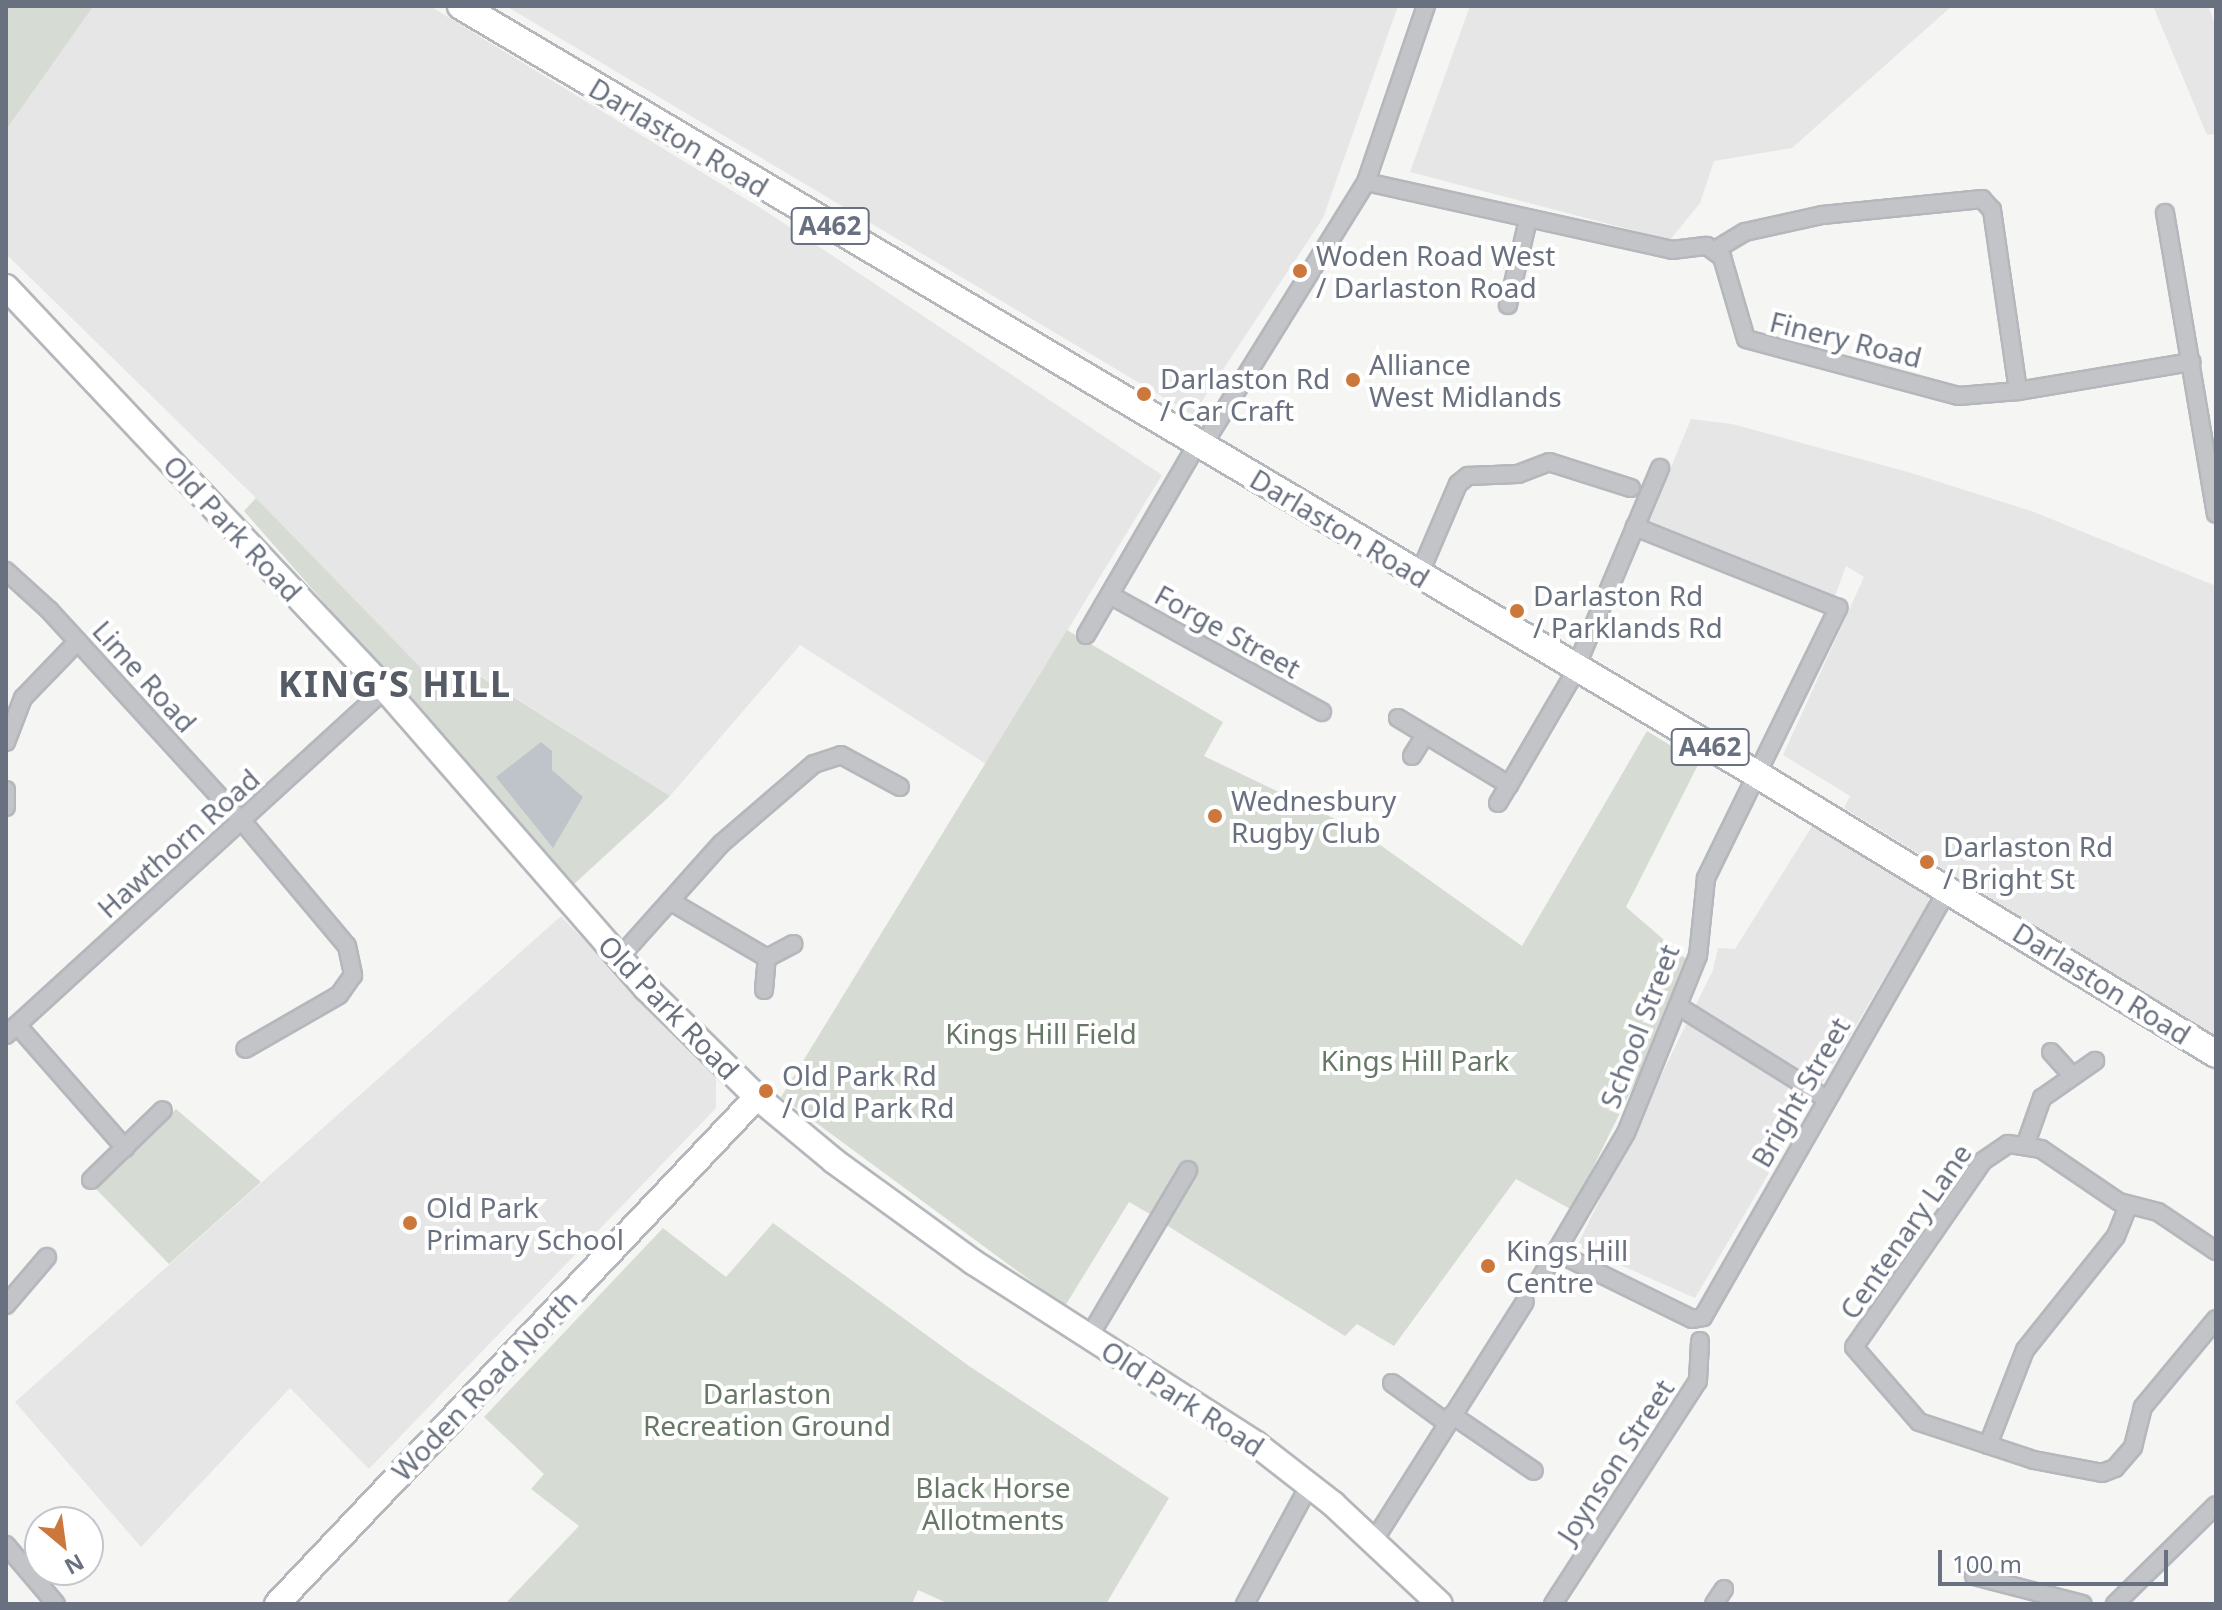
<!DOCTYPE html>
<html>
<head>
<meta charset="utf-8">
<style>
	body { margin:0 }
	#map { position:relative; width:2222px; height:1610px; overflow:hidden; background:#f5f6f3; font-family:"Noto Sans",sans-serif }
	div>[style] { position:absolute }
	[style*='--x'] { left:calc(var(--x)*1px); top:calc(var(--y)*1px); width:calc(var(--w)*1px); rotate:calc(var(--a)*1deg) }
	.built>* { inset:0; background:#e6e6e6 }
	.green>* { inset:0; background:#d6dcd4 }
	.water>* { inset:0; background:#bec4ca }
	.roads { filter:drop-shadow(2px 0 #b4b7bc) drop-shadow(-2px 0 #b4b7bc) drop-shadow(0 2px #b4b7bc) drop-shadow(0 -2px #b4b7bc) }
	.street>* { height:16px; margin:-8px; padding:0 8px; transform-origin:8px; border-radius:8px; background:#c2c4c7 }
	.secondary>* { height:24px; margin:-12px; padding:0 12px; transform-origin:12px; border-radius:12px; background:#fff }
	.primary>* { height:26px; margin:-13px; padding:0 13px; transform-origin:13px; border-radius:13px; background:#fff }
	.dots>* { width:22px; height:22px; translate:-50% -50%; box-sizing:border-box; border:4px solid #fff; border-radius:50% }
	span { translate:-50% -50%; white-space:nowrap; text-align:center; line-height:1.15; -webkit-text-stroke:8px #fff; paint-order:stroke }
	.shield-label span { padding:2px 6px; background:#fff; border:2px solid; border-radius:6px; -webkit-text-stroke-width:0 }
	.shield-label { font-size:26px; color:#697180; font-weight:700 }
	.street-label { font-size:28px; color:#697180 }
	.poi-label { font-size:28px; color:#697180 }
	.left { translate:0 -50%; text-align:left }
	.park-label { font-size:28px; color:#677866 }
	.district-label { font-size:36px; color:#555c66; font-weight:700; letter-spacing:2px }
	.frame { position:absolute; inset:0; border:8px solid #697180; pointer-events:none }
	.north { position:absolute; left:24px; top:1506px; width:80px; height:80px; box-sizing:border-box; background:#fff; border:2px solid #c3c6cc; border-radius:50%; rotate:151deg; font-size:22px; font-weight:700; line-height:32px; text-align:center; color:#697180 }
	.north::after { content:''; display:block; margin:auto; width:28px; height:36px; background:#cc773c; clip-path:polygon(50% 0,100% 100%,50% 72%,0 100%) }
	.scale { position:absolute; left:1938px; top:1550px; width:230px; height:36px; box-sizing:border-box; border:4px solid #697180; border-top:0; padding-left:10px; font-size:24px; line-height:28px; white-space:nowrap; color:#697180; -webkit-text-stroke:6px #fff; paint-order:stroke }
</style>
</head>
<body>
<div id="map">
	<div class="built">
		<i style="clip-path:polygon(93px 6px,430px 6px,767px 212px,1162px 475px,986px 764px,800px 645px,670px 796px,476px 673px,454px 703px,256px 498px,6px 254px,6px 130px)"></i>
		<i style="clip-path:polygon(506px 6px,1398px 6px,1323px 218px,1193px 415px)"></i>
		<i style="clip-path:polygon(1470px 6px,1952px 6px,1792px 148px,1714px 161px,1700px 203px,1670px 240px,1410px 172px)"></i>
		<i style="clip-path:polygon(2153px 6px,2208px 6px,2216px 26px,2216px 134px,2207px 135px)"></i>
		<i style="clip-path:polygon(1691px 419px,1732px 424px,1908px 472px,2034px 512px,2216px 586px,2216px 1036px,1844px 808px,1850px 796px,1783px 755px,1864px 577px,1846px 566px,1834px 599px,1647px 525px)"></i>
		<i style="clip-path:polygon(1814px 823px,1930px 895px,1929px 902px,1695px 1298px,1577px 1246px,1713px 970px,1718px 948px,1735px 949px)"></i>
		<i style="clip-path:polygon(561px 916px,716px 1075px,716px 1108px,369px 1469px,290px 1388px,141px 1547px,15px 1402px)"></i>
	</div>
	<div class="green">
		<i style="clip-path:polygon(6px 6px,92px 8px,6px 130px)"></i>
		<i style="clip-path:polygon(256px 498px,454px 702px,475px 673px,670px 796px,572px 886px,244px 511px)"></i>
		<i style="clip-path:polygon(1067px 630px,1223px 722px,1204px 756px,1362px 832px,1522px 946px,1647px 731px,1699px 763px,1626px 907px,1693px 965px,1572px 1210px,1516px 1179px,1394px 1346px,1357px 1324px,1345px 1336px,1163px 1223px,1196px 1169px,1155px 1217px,1129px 1202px,1065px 1306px,781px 1097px)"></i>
		<i style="clip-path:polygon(176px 1109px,261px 1182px,169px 1264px,95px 1188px)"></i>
		<i style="clip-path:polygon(773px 1223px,969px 1366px,1169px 1498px,1106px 1604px,949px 1604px,918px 1590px,912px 1604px,505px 1604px,579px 1526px,531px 1489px,544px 1474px,484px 1417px,663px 1228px,726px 1277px)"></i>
	</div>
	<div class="water">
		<i style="clip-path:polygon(541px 742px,552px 751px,552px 770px,583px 797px,553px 848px,496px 777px)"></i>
	</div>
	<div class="roads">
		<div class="street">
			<i style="--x:1366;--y:182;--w:313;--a:12.5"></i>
			<i style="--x:1672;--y:250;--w:35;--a:-7"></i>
			<i style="--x:1707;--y:246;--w:19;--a:36"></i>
			<i style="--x:1722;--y:257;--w:85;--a:73.7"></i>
			<i style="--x:1746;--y:339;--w:220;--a:15"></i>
			<i style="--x:1959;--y:396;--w:59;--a:-4.8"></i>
			<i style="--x:2018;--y:391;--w:176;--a:-9.5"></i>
			<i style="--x:2165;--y:213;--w:305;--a:80.4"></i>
			<i style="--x:1715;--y:250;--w:35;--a:-31"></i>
			<i style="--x:1745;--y:232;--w:79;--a:-12.4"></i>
			<i style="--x:1822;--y:215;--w:161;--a:-5.7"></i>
			<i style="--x:1982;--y:199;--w:15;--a:48"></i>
			<i style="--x:1992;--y:210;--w:183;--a:81.8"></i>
			<i style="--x:1508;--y:305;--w:87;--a:-76.8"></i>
			<i style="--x:6;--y:571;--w:58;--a:42.2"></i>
			<i style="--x:49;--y:610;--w:286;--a:47.6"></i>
			<i style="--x:242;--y:821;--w:163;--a:50"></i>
			<i style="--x:347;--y:946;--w:30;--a:78"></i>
			<i style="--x:353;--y:975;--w:24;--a:125"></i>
			<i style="--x:339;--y:995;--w:108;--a:150.1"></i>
			<i style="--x:1419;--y:575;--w:99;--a:-66.8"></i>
			<i style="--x:1458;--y:484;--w:13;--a:-39"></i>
			<i style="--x:1468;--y:476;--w:50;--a:-2.3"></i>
			<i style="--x:1518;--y:474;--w:33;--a:-21"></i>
			<i style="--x:1549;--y:462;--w:86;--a:17.6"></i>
			<i style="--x:1110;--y:595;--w:242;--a:28.9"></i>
			<i style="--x:1086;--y:635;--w:211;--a:-59.8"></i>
			<i style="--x:1192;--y:453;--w:23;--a:-45"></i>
			<i style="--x:1208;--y:437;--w:300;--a:-58.2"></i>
			<i style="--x:1366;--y:182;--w:186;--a:-71.2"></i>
			<i style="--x:1398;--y:718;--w:130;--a:31.1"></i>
			<i style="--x:1509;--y:785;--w:123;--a:-59.7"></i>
			<i style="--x:1571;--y:679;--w:229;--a:-67.1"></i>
			<i style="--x:6;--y:742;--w:47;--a:-68.9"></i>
			<i style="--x:23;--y:698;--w:79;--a:-46"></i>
			<i style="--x:1412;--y:756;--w:25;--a:-58"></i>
			<i style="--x:6;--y:790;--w:17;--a:90"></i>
			<i style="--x:1498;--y:803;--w:21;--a:-59"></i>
			<i style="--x:670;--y:901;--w:113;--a:30.4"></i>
			<i style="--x:619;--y:958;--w:154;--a:-48.2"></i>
			<i style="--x:722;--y:843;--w:121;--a:-40.7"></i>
			<i style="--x:814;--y:764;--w:28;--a:-18"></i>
			<i style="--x:841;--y:755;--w:67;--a:28.5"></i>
			<i style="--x:764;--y:990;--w:32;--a:-85"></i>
			<i style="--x:767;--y:958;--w:30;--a:-28"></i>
			<i style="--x:1678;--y:1006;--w:173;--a:32"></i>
			<i style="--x:17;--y:1025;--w:164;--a:48.7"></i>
			<i style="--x:6;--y:1035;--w:513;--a:-42.39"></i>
			<i style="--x:2051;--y:1052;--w:31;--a:48"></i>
			<i style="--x:2026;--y:1143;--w:48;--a:-70.4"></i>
			<i style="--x:2042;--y:1098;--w:65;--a:-34.9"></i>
			<i style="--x:91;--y:1180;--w:100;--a:-44.2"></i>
			<i style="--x:2216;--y:1251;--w:70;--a:-146.1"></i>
			<i style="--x:2158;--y:1212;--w:40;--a:-165.6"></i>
			<i style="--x:2119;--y:1202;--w:94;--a:-145.8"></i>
			<i style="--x:2041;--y:1149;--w:33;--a:-171"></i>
			<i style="--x:2008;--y:1144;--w:30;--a:146"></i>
			<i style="--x:1983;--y:1161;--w:226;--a:124.7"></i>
			<i style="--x:1854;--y:1347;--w:99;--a:49.1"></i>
			<i style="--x:1919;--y:1422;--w:121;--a:18.3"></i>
			<i style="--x:2034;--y:1460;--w:69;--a:10.8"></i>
			<i style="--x:2102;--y:1473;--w:14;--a:-21"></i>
			<i style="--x:2115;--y:1468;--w:28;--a:-49"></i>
			<i style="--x:2133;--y:1447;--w:41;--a:-76"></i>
			<i style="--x:2143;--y:1407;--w:114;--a:-50.3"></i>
			<i style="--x:1558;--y:1253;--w:149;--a:26.2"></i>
			<i style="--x:1692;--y:1319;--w:11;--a:-10"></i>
			<i style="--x:1703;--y:1317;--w:493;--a:-60.2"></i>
			<i style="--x:1537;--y:1284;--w:175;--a:-59.5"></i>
			<i style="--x:1626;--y:1133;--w:191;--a:-67.9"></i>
			<i style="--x:1698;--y:956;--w:78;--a:-84.1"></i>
			<i style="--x:1706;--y:878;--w:301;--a:-63.9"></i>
			<i style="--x:1838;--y:608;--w:219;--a:-158.2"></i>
			<i style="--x:6;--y:1305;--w:63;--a:-49.5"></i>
			<i style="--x:1089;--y:1337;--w:194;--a:-59.3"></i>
			<i style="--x:1392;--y:1383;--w:68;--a:36"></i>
			<i style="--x:1452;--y:1415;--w:99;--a:34.3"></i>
			<i style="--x:1988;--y:1445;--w:102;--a:-68.7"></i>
			<i style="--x:2025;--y:1350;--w:146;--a:-51.4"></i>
			<i style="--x:2116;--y:1236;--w:32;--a:-68"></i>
			<i style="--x:1373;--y:1542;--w:284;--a:-57.7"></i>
			<i style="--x:6;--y:1545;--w:77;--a:49.7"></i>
			<i style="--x:1974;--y:1576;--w:112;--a:14.5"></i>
			<i style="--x:1245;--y:1604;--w:136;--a:-61.6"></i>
			<i style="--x:1553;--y:1604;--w:266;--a:-57"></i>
			<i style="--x:1698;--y:1381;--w:40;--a:-87.1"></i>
			<i style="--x:1714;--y:1604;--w:18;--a:-56"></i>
			<i style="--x:2115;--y:1604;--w:141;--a:-44.4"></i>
		</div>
		<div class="secondary">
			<i style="--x:6;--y:287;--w:552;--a:46.69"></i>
			<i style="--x:385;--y:689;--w:397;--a:48.9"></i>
			<i style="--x:646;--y:988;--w:156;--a:44.5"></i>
			<i style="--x:757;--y:1097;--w:100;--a:39.7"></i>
			<i style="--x:834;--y:1161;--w:172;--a:36"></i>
			<i style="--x:973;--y:1262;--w:336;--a:32.7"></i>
			<i style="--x:1256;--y:1444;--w:98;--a:37.9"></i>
			<i style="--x:1333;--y:1504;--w:146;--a:43.1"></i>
			<i style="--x:277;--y:1604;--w:698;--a:-46.57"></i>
		</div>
		<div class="primary">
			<i style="--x:461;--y:6;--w:1502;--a:30.66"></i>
			<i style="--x:1753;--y:772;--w:542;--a:31.34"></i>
		</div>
	</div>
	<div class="dots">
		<i style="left:1300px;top:271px;background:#cc773c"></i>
		<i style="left:1353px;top:380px;background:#cc773c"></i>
		<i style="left:1144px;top:394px;background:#cc773c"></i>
		<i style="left:1517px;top:611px;background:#cc773c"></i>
		<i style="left:1215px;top:816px;background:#cc773c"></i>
		<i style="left:1927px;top:862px;background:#cc773c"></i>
		<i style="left:766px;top:1091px;background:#cc773c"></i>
		<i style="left:410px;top:1223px;background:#cc773c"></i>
		<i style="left:1488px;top:1266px;background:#cc773c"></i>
	</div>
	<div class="shield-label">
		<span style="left:830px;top:226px">A462</span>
		<span style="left:1710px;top:747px">A462</span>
	</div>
	<div class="street-label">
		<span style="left:679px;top:137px;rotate:31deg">Darlaston Road</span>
		<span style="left:1846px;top:339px;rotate:14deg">Finery Road</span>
		<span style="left:233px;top:528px;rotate:47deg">Old Park Road</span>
		<span style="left:1340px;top:528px;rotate:31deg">Darlaston Road</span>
		<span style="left:1228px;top:631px;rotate:29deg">Forge Street</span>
		<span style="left:145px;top:676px;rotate:48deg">Lime Road</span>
		<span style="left:178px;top:843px;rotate:-42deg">Hawthorn Road</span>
		<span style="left:2102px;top:983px;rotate:32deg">Darlaston Road</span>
		<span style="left:669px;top:1007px;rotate:46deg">Old Park Road</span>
		<span style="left:1639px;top:1026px;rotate:-69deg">School Street</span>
		<span style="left:1800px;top:1092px;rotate:-60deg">Bright Street</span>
		<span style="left:1905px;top:1231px;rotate:-55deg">Centenary Lane</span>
		<span style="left:484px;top:1385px;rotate:-46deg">Woden Road North</span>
		<span style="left:1183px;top:1398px;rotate:33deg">Old Park Road</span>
		<span style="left:1615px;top:1461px;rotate:-57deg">Joynson Street</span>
	</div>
	<div class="poi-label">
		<span class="left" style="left:1316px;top:271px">Woden Road West<br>/ Darlaston Road</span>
		<span class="left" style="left:1369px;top:380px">Alliance<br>West Midlands</span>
		<span class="left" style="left:1160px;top:394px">Darlaston Rd<br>/ Car Craft</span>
		<span class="left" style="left:1533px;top:611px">Darlaston Rd<br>/ Parklands Rd</span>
		<span class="left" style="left:1231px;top:816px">Wednesbury<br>Rugby Club</span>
		<span class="left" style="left:1943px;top:862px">Darlaston Rd<br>/ Bright St</span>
		<span class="left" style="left:782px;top:1091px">Old Park Rd<br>/ Old Park Rd</span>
		<span class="left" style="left:426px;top:1223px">Old Park<br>Primary School</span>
		<span class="left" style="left:1506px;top:1266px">Kings Hill<br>Centre</span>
	</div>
	<div class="park-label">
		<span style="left:1041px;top:1033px">Kings Hill Field</span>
		<span style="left:1415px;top:1060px">Kings Hill Park</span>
		<span style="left:767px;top:1409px">Darlaston<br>Recreation Ground</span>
		<span style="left:993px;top:1503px">Black Horse<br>Allotments</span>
	</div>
	<div class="district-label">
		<span style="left:395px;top:684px">KING’S HILL</span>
	</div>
	<div class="frame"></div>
	<div class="north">N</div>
	<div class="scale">100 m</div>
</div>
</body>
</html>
